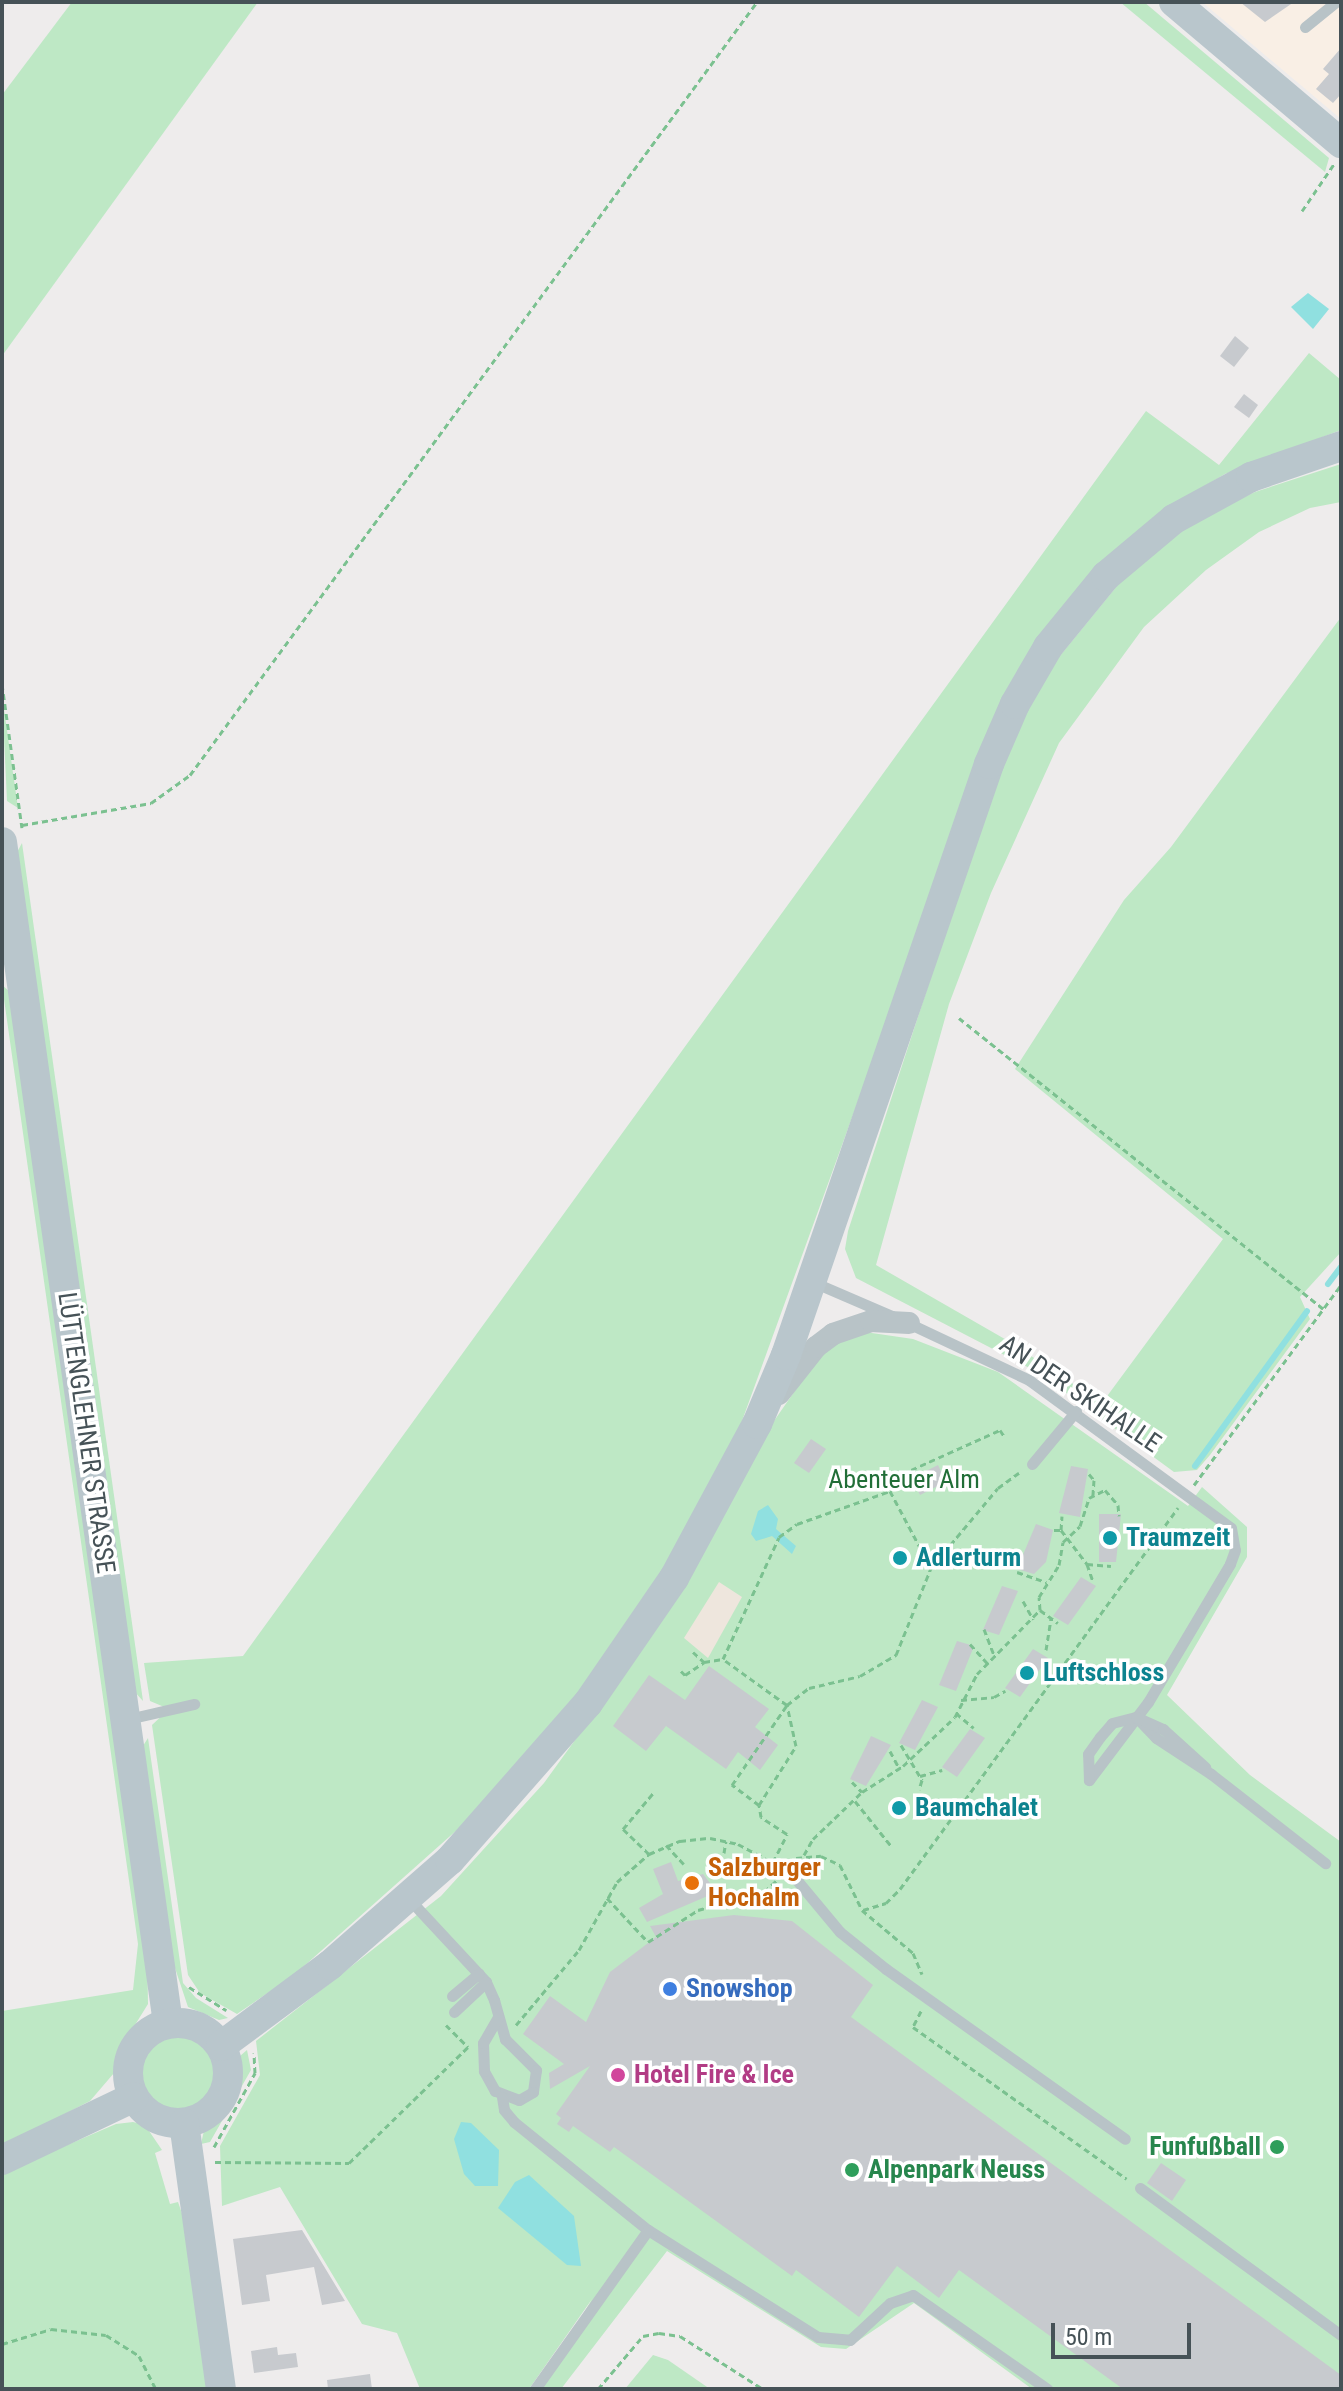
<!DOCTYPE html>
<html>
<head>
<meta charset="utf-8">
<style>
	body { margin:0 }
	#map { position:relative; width:1343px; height:2391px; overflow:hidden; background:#eeecec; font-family:"Roboto Condensed",sans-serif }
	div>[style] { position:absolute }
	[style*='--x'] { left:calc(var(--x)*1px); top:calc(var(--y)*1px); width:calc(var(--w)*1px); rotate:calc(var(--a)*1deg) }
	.commercial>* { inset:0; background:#f9efe5 }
	.green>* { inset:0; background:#bee8c5 }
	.round { border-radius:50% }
	.sand>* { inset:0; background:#eee6dd }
	.water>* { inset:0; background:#90e0e0 }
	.stream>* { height:6px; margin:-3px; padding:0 3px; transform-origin:3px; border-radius:3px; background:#90e0e0 }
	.building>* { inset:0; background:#c7cace }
	.path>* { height:3px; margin-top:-1.5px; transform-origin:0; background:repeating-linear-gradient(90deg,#7bc190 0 6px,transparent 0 10px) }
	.lane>* { height:11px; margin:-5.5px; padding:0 5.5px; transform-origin:5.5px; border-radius:5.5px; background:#b8c3c7 }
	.street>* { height:22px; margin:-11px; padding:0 11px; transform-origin:11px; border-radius:11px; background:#b8c3c7 }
	.secondary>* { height:30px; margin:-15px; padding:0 15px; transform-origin:15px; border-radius:15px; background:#b9c6cc }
	.secondary>.ring { margin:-15px; padding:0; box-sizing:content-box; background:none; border:30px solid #b9c6cc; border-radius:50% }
	.dots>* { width:22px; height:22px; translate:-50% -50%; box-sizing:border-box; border:4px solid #fff; border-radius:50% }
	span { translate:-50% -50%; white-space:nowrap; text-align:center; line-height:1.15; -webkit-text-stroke:7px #fff; paint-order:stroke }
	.street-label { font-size:26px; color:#465257 }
	.park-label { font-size:26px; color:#216e37 }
	.culture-label { font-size:26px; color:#0d838f; font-weight:700 }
	.left { translate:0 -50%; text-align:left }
	.food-label { font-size:26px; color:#c56008; font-weight:700 }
	.shop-label { font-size:26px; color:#366cbe; font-weight:700 }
	.hotel-label { font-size:26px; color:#b23c85; font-weight:700 }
	.leisure-label { font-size:26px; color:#27864d; font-weight:700 }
	.right { translate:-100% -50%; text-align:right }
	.frame { position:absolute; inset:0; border:4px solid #465257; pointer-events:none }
	.scale { position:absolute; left:1051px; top:2323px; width:140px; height:36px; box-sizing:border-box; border:4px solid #465257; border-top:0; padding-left:10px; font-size:24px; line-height:28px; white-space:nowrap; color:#465257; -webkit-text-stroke:6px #fff; paint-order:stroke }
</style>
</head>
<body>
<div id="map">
	<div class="commercial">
		<i style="clip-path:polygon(1202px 2px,1341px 2px,1341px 119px)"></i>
	</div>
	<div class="green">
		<i style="clip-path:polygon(72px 2px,258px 2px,2px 356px,2px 95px)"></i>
		<i style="clip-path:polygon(1120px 2px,1144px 2px,1329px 158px,1325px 172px)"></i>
		<i style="clip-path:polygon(1309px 353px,1341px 380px,1341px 430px,1225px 474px,1183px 499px,1083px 585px,862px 1090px,734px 1443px,667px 1566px,595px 1674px,458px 1829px,294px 1975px,237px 2014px,200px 1993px,188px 1975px,152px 1725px,169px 1709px,150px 1701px,144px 1663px,243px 1656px,1146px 411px,1219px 465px)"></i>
		<i style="clip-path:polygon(1341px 464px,1341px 502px,1310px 508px,1259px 532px,1206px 570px,1144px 627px,1059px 743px,991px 893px,949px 1004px,876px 1265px,1010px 1342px,1102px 1403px,1223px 1239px,1015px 1069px,1124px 900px,1171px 847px,1341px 617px,1341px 1252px,1300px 1297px,1310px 1319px,1210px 1455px,1197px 1470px,1174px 1472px,1039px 1373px,856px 1278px,845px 1249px,848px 1231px,993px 787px,1041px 679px,1130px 570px,1200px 518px,1255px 492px)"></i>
		<i style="clip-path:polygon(2px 695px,18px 808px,7px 801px)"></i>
		<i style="clip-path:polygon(22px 843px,143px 1701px,133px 1690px,15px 856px)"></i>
		<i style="clip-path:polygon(2px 985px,10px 992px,147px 1944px,148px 2004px,117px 2054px,114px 2073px,90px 2101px,2px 2146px,2px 2011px,133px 1990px,138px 1944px)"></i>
		<i style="clip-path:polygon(865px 1332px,913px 1339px,998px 1372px,1188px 1506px,1202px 1487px,1247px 1527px,1247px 1557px,1167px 1695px,1250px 1775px,1341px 1842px,1341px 2389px,1032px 2389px,914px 2303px,846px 2349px,821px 2347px,667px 2251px,561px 2389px,540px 2389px,592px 2299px,529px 2389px,420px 2389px,397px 2333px,362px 2324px,280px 2187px,222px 2206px,220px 2146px,260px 2075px,256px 2041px,441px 1896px,544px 1783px,646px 1642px,767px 1431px,817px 1359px,835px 1343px)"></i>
		<i style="clip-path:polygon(148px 1738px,183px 1983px,196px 1998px,228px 2018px,219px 2020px,188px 2007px,169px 1950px,141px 1749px)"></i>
		<i class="round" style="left:136px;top:2032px;width:80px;height:80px"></i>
		<i style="clip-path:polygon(247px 2050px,251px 2070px,210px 2142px,201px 2144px,205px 2126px,228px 2102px,240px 2056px)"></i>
		<i style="clip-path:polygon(133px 2122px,145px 2125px,162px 2150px,155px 2153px,170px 2204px,178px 2202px,188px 2231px,210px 2389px,2px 2389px,2px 2173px,116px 2124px)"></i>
		<i style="clip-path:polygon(653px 2355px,668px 2360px,710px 2389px,625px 2389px)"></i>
	</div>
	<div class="sand">
		<i style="clip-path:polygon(719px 1582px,742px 1597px,708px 1658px,684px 1638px)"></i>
	</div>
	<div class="water">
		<i style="clip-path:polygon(1308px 293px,1329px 309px,1313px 329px,1291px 307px)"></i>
		<i style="clip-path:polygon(768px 1505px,778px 1519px,776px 1529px,796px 1546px,792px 1554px,772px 1536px,756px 1541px,751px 1534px,758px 1511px)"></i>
		<i style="clip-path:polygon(461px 2122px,471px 2123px,499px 2150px,498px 2186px,475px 2186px,464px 2174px,454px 2139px)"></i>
		<i style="clip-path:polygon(529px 2175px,574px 2216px,581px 2266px,567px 2265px,498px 2208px,515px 2182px)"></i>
	</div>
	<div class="stream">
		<i style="--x:1328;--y:1284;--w:21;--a:-53"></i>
		<i style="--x:1195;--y:1466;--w:191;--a:-54.1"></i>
	</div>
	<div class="building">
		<i style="clip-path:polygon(1240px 2px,1294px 2px,1265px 22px)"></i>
		<i style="clip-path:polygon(1341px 48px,1341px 94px,1333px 103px,1316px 89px,1329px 74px,1323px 69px)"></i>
		<i style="clip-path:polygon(1235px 336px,1249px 348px,1234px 367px,1220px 356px)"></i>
		<i style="clip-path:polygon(1244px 394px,1258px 405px,1249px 418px,1234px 407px)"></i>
		<i style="clip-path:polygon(811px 1439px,826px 1449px,809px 1473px,794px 1463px)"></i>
		<i style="clip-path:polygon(938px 1465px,946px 1482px,920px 1495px,912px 1478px)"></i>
		<i style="clip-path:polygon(1071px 1466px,1088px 1469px,1080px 1517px,1059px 1513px)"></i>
		<i style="clip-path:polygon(1099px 1514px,1121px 1514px,1116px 1562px,1099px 1562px)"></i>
		<i style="clip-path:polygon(1036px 1524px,1053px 1530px,1046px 1562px,1034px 1574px,1017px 1569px)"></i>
		<i class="round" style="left:892px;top:1547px;width:16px;height:16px"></i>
		<i style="clip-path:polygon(1081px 1577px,1096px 1586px,1068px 1625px,1053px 1616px)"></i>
		<i style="clip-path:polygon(1002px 1586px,1018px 1591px,999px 1635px,983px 1630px)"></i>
		<i style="clip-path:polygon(957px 1641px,974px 1646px,956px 1691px,939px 1685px)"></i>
		<i style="clip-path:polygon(1033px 1649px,1048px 1658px,1020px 1697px,1005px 1688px)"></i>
		<i style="clip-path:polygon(709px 1666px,769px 1709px,755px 1727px,778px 1745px,760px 1770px,738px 1752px,726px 1769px,666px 1726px,646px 1751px,613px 1726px,649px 1675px,685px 1700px)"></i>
		<i style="clip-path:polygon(922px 1700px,938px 1707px,915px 1750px,899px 1743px)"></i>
		<i style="clip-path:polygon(970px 1729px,985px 1738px,957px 1777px,942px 1767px)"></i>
		<i style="clip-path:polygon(871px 1736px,891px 1745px,866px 1786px,850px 1779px)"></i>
		<i style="clip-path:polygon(671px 1862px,678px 1881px,703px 1874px,717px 1892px,647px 1922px,639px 1908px,663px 1894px,653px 1869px)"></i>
		<i style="clip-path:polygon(734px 1915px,792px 1921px,873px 1985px,851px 2017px,1341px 2375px,1341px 2389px,1123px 2389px,959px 2270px,939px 2298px,897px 2266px,859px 2317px,796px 2270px,792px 2276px,614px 2147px,610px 2152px,573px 2126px,569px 2132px,557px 2124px,561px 2118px,556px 2114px,590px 2066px,550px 2089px,549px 2073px,564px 2064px,523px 2034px,550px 1996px,586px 2022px,610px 1972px,656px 1937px,650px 1926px)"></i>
		<i style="clip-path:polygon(1161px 2163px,1186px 2180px,1172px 2201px,1147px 2183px)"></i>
		<i style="clip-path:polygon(302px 2230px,345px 2301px,322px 2305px,314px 2267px,266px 2275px,270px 2301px,242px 2305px,233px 2239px)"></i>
		<i style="clip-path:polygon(277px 2347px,278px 2355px,296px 2353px,298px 2367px,254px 2373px,251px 2351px)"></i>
		<i style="clip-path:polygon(370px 2374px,372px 2389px,328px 2389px,327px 2380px)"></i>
	</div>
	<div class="path">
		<i style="--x:1302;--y:211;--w:57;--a:-55.8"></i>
		<i style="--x:2;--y:684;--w:145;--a:82.1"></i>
		<i style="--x:22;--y:825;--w:131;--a:-9.7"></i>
		<i style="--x:151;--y:803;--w:48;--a:-35.7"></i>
		<i style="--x:190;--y:775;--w:959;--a:-53.74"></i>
		<i style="--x:959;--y:1018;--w:466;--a:38.6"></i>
		<i style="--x:1089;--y:1474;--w:8;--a:50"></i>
		<i style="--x:1094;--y:1480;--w:16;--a:94"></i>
		<i style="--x:1194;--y:1485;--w:248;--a:-53.7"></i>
		<i style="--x:890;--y:1491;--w:21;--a:-55"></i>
		<i style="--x:902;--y:1474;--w:107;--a:-24.2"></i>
		<i style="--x:1000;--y:1430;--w:7;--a:56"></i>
		<i style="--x:1054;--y:1530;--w:7;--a:0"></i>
		<i style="--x:1061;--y:1530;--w:43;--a:52.6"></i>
		<i style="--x:1087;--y:1564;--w:18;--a:71"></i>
		<i style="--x:1061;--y:1530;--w:14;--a:-86"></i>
		<i style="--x:1087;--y:1564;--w:24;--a:5"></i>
		<i style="--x:1017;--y:1572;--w:31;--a:19"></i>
		<i style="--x:1023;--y:1601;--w:21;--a:61"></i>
		<i style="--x:1040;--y:1610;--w:22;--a:36"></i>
		<i style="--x:984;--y:1629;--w:30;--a:69"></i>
		<i style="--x:970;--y:1644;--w:27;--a:48"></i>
		<i style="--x:1046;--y:1650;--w:32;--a:-81"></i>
		<i style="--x:693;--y:1652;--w:15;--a:42"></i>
		<i style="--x:681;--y:1671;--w:6;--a:45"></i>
		<i style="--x:685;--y:1675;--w:23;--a:-34"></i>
		<i style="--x:704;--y:1662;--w:19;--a:-9"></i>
		<i style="--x:961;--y:1700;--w:33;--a:-5"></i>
		<i style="--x:994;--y:1697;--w:13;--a:-29"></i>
		<i style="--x:956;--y:1713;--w:23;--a:40"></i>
		<i style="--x:901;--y:1745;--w:41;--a:59"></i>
		<i style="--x:922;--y:1780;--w:10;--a:107"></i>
		<i style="--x:890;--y:1751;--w:19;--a:62"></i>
		<i style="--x:920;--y:1776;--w:23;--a:-15"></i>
		<i style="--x:852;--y:1782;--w:14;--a:45"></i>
		<i style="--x:855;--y:1801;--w:59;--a:51.2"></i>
		<i style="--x:759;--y:1805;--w:34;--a:-143"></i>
		<i style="--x:732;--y:1785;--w:97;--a:-55.5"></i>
		<i style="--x:787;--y:1705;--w:79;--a:-144.3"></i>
		<i style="--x:723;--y:1659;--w:134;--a:-65.3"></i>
		<i style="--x:779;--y:1537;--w:22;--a:-36"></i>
		<i style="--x:797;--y:1524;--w:99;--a:-19.5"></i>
		<i style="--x:890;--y:1491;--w:87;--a:62"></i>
		<i style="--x:666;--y:1845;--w:26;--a:47"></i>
		<i style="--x:724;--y:1853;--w:12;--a:-81"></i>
		<i style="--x:649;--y:1854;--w:36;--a:-136"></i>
		<i style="--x:623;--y:1829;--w:48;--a:-50"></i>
		<i style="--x:804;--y:1855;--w:18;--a:-61"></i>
		<i style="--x:813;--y:1839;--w:68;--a:-43.8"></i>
		<i style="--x:862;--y:1792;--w:49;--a:-32.4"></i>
		<i style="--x:903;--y:1766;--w:71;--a:-43.3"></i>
		<i style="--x:955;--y:1717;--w:48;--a:-62.9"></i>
		<i style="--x:977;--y:1674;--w:90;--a:-45.5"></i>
		<i style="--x:1040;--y:1610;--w:13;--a:-94"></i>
		<i style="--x:1039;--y:1597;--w:38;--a:-58"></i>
		<i style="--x:1059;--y:1565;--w:23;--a:-80"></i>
		<i style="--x:1063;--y:1542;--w:23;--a:-43"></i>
		<i style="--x:1080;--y:1526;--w:29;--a:-72"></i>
		<i style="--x:1089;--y:1498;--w:18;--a:-27"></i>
		<i style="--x:1105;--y:1490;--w:20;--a:49"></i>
		<i style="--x:1118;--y:1505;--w:11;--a:85"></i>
		<i style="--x:796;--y:1858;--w:25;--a:-5"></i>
		<i style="--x:821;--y:1856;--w:21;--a:25"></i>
		<i style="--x:840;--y:1865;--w:50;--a:63.9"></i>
		<i style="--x:862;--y:1910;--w:67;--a:40.1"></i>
		<i style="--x:913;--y:1953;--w:23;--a:67"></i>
		<i style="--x:773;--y:1862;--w:31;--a:-63"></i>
		<i style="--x:787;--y:1834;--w:31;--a:-147"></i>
		<i style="--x:761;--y:1817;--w:12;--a:-99"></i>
		<i style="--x:759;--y:1805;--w:70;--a:-57.9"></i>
		<i style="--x:796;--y:1746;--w:42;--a:-102.4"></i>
		<i style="--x:787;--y:1705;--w:28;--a:-38"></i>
		<i style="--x:809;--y:1688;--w:52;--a:-13.2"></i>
		<i style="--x:860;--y:1676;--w:42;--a:-30.3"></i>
		<i style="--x:896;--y:1655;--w:94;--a:-68.1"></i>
		<i style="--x:931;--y:1568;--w:104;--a:-50.1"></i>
		<i style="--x:998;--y:1488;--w:26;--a:-36"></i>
		<i style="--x:607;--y:1898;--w:60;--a:47"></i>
		<i style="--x:648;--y:1942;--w:59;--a:-32.6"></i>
		<i style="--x:698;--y:1910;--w:68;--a:-15.3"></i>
		<i style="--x:764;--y:1892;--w:19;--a:-43"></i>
		<i style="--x:863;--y:1910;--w:24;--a:-17"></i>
		<i style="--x:886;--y:1903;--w:20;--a:-45"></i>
		<i style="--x:900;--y:1889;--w:472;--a:-53.9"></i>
		<i style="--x:189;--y:1987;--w:44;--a:31.9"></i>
		<i style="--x:921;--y:2011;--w:18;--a:117"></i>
		<i style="--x:913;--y:2027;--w:262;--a:35.4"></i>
		<i style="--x:446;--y:2025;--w:31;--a:45"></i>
		<i style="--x:516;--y:2025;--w:98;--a:-50"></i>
		<i style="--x:579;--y:1950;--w:78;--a:-60.8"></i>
		<i style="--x:617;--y:1882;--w:43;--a:-41.2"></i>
		<i style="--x:649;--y:1854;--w:34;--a:-23"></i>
		<i style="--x:680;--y:1841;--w:30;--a:-6"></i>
		<i style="--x:710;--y:1838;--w:29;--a:12"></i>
		<i style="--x:738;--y:1844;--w:44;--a:28.3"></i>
		<i style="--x:214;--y:2147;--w:85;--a:-61"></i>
		<i style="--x:255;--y:2073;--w:20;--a:-93"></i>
		<i style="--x:215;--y:2162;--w:134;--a:0.4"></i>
		<i style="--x:349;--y:2163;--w:166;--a:-44.3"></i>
		<i style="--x:2;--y:2344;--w:51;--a:-17"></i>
		<i style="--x:51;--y:2329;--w:55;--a:6.2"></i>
		<i style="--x:106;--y:2335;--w:39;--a:32"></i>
		<i style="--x:139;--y:2356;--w:37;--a:63"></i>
		<i style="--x:598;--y:2389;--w:70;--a:-49.7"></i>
		<i style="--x:643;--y:2336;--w:16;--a:-11"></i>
		<i style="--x:659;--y:2333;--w:21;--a:8"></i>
		<i style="--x:680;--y:2336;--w:98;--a:32.6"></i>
	</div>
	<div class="lane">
		<i style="--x:1305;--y:27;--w:40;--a:-39"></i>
		<i style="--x:813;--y:1282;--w:86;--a:23.3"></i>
		<i style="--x:908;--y:1323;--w:134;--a:25.2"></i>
		<i style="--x:1029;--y:1380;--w:250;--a:36.2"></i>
		<i style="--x:1231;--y:1528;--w:22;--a:80"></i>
		<i style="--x:1235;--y:1550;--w:15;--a:110"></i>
		<i style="--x:1230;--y:1564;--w:161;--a:120.7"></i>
		<i style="--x:1148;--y:1702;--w:98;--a:127.1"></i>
		<i style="--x:1032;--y:1464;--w:69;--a:-50.3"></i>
		<i style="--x:1136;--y:1717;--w:29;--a:46"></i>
		<i style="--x:1156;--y:1738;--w:66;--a:33.2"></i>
		<i style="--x:1211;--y:1774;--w:145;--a:38"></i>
		<i style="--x:128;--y:1719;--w:68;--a:-12.8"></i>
		<i style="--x:1089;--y:1780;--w:26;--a:-92"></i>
		<i style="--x:1088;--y:1754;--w:21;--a:-55"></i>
		<i style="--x:1100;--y:1737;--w:18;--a:-49"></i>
		<i style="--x:1112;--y:1723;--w:25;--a:-14"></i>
		<i style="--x:1136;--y:1717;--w:30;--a:24"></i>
		<i style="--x:1163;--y:1729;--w:57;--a:42.1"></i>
		<i style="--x:790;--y:1872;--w:78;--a:50.2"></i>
		<i style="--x:840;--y:1932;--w:59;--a:38.8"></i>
		<i style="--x:886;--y:1969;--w:293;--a:35.4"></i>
		<i style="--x:409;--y:1899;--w:113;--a:47.1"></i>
		<i style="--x:486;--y:1982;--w:20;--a:66"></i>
		<i style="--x:494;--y:2000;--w:41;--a:74.2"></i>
		<i style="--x:505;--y:2039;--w:44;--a:45"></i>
		<i style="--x:536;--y:2070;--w:22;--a:98"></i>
		<i style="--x:533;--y:2092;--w:16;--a:150"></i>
		<i style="--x:519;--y:2100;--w:26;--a:-159"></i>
		<i style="--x:495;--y:2091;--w:23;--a:-119"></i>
		<i style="--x:484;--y:2071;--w:28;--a:-92"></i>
		<i style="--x:483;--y:2043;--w:30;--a:-60"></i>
		<i style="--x:452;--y:1996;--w:35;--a:-40"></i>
		<i style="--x:454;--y:2012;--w:44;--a:-43.2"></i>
		<i style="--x:502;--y:2097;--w:13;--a:81"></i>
		<i style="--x:504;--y:2110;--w:16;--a:50"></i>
		<i style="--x:514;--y:2122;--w:172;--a:38.9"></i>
		<i style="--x:648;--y:2230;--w:201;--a:32.2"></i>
		<i style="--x:818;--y:2337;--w:32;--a:5"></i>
		<i style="--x:850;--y:2340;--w:54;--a:-42.8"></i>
		<i style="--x:890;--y:2303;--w:24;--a:-19"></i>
		<i style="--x:913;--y:2295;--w:164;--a:35"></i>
		<i style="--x:1140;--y:2188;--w:249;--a:36.2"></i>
		<i style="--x:535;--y:2389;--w:195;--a:-54.6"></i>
	</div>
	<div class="street">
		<i style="--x:779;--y:1394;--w:60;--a:-51.8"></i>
		<i style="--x:816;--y:1347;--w:21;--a:-37"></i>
		<i style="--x:833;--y:1334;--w:40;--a:-18.9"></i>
		<i style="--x:871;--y:1321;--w:38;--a:3"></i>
	</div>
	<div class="secondary">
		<i style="--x:1174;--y:2;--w:219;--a:40.2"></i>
		<i style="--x:2;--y:842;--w:1193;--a:82"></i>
		<i class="ring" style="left:128px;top:2023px;width:70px;height:70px"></i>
		<i style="--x:221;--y:2046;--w:136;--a:-36.6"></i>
		<i style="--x:330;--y:1965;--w:159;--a:-41.2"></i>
		<i style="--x:450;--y:1860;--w:209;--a:-48.7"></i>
		<i style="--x:588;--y:1703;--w:152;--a:-55.5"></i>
		<i style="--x:674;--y:1578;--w:175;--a:-61.7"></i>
		<i style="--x:757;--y:1424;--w:75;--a:-67.2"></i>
		<i style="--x:786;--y:1355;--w:625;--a:-71.04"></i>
		<i style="--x:989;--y:764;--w:65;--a:-66.6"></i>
		<i style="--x:1015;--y:704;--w:66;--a:-59.9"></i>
		<i style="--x:1048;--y:647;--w:92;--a:-50.8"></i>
		<i style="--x:1106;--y:576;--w:89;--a:-40"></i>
		<i style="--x:1174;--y:519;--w:88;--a:-28.6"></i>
		<i style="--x:1251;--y:477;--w:95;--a:-19"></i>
		<i style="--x:184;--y:2123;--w:269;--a:82.1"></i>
		<i style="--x:2;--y:2160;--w:146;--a:-25.5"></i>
	</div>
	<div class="dots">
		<i style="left:1110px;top:1538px;background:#0f9aa8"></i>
		<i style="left:900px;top:1558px;background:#0f9aa8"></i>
		<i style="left:1027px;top:1673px;background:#0f9aa8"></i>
		<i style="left:899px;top:1808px;background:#0f9aa8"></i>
		<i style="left:692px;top:1883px;background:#e8710a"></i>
		<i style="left:670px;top:1989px;background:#3f7fe0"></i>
		<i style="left:618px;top:2075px;background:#d1479c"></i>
		<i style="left:1277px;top:2147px;background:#2e9e5b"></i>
		<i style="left:852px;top:2170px;background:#2e9e5b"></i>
	</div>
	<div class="street-label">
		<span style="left:1080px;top:1394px;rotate:34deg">AN DER SKIHALLE</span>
		<span style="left:86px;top:1433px;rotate:82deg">LÜTTENGLEHNER STRASSE</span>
	</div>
	<div class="park-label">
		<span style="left:904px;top:1480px">Abenteuer Alm</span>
	</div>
	<div class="culture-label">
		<span class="left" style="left:1126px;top:1538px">Traumzeit</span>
		<span class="left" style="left:916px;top:1558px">Adlerturm</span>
		<span class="left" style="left:1043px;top:1673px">Luftschloss</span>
		<span class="left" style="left:915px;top:1808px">Baumchalet</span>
	</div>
	<div class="food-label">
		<span class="left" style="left:708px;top:1883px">Salzburger<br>Hochalm</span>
	</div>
	<div class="shop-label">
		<span class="left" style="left:686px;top:1989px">Snowshop</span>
	</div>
	<div class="hotel-label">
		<span class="left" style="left:634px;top:2075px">Hotel Fire &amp; Ice</span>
	</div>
	<div class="leisure-label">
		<span class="right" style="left:1261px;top:2147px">Funfußball</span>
		<span class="left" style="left:868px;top:2170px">Alpenpark Neuss</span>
	</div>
	<div class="frame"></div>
	<div class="scale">50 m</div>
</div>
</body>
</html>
